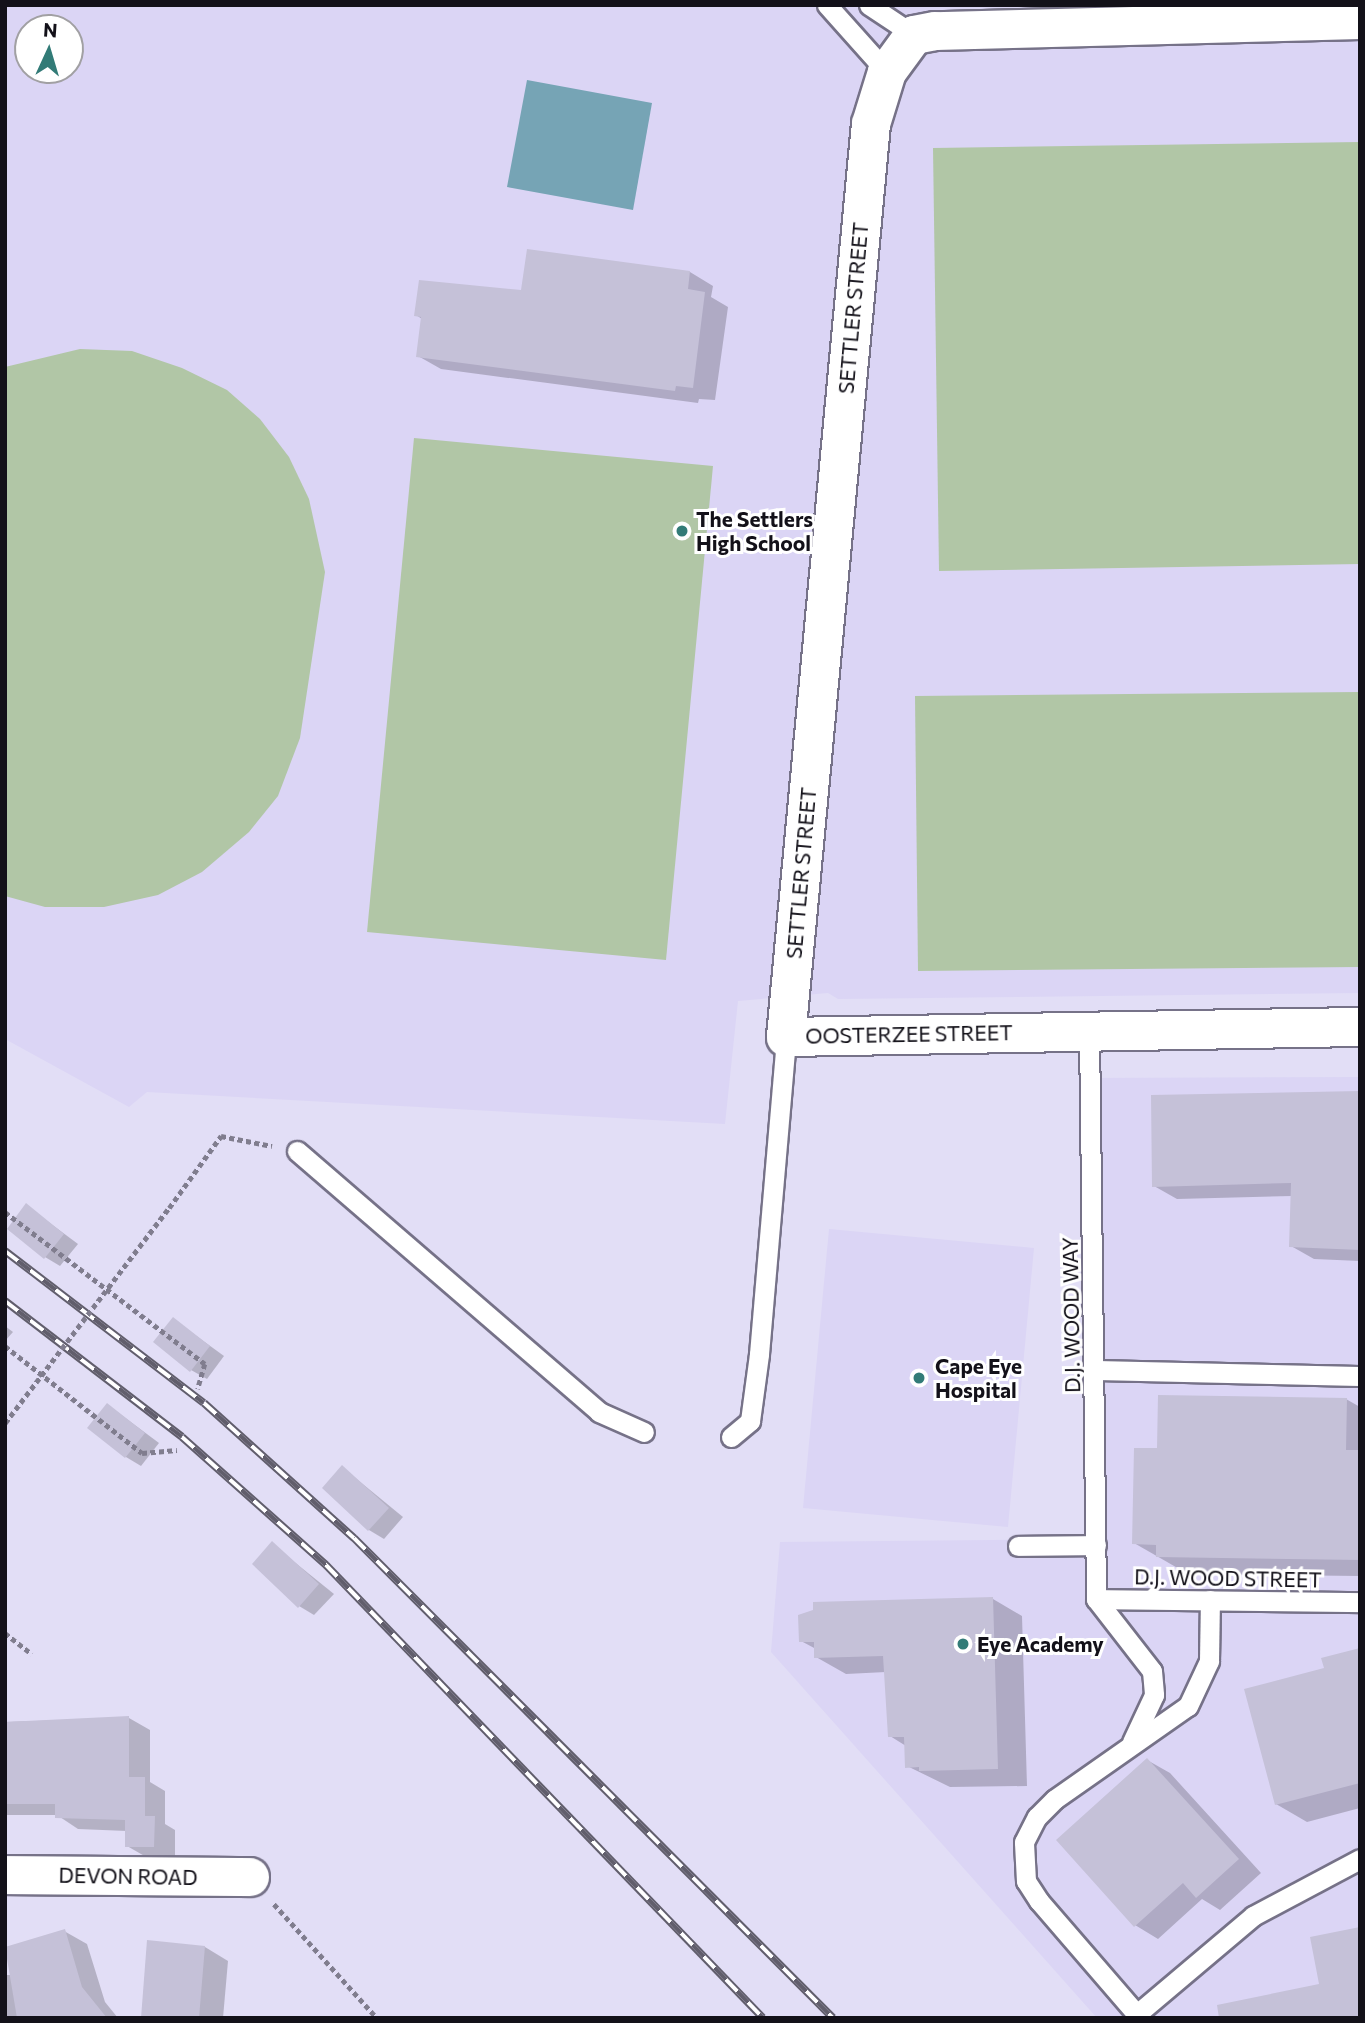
<!DOCTYPE html>
<html>
<head>
<meta charset="utf-8">
<style>
	body { margin:0 }
	#map { position:relative; width:1365px; height:2023px; overflow:hidden; background:#e2def6; font-family:Commissioner,sans-serif }
	div>[style] { position:absolute }
	[style*='--x'] { left:calc(var(--x)*1px); top:calc(var(--y)*1px); width:calc(var(--w)*1px); rotate:calc(var(--a)*1deg) }
	.built>* { inset:0; background:#dbd5f5 }
	.green>* { inset:0; background:#b1c6a6 }
	.water>* { inset:0; background:#76a4b5 }
	.shadow>* { inset:0; background:#0003 }
	.building>* { inset:0; background:#c5c1d8 }
	.path>* { height:4.5px; margin-top:-2.25px; transform-origin:0; background:repeating-linear-gradient(90deg,#807d8e 0 5px,transparent 0 8.5px) }
	.roads { filter:drop-shadow(2px 0 #767288) drop-shadow(-2px 0 #767288) drop-shadow(0 2px #767288) drop-shadow(0 -2px #767288) }
	.service>* { height:19px; margin:-9.5px; padding:0 9.5px; transform-origin:9.5px; border-radius:9.5px; background:#fff }
	.minor>* { height:38px; margin:-19px; padding:0 19px; transform-origin:19px; border-radius:19px; background:#fff }
	.rail>* { height:8px; margin-top:-4px; transform-origin:0; background:repeating-linear-gradient(90deg,#fff 0 16px,#615e6c 0 32px); box-sizing:border-box; border-block:2px solid #615e6c }
	.path-bridge>* { height:4.5px; margin-top:-2.25px; transform-origin:0; background:repeating-linear-gradient(90deg,#807d8e 0 5px,transparent 0 8.5px) }
	.dots>* { width:19px; height:19px; translate:-50% -50%; box-sizing:border-box; border:4px solid #fff; border-radius:50% }
	span { translate:-50% -50%; white-space:nowrap; text-align:center; line-height:1.15; -webkit-text-stroke:6px #fff; paint-order:stroke }
	.street-label { font-size:21px; color:#131119 }
	.poi-label { font-size:21px; color:#131119; font-weight:700 }
	.left { translate:0 -50%; text-align:left }
	.frame { position:absolute; inset:0; border:7px solid #131119; pointer-events:none }
	.north { position:absolute; left:14px; top:14px; width:70px; height:70px; box-sizing:border-box; background:#fff; border:2px solid #a1a0a3; border-radius:50%; rotate:4deg; font-size:19px; font-weight:700; line-height:28px; text-align:center; color:#131119 }
	.north::after { content:''; display:block; margin:auto; width:24px; height:32px; background:#327b77; clip-path:polygon(50% 0,100% 100%,50% 72%,0 100%) }
</style>
</head>
<body>
<div id="map">
	<div class="built">
		<i style="clip-path:polygon(evenodd,5px 5px,1360px 5px,1360px 993px,838px 999px,828px 993px,738px 1001px,725px 1124px,147px 1092px,129px 1107px,5px 1039px,5px 5px,28px 28px,70px 28px,70px 70px,28px 70px,28px 28px)"></i>
		<i style="clip-path:polygon(1360px 1077px,1360px 2018px,1097px 2018px,771px 1652px,780px 1542px,1090px 1539px,1086px 1078px)"></i>
		<i style="clip-path:polygon(829px 1229px,1034px 1248px,1008px 1527px,803px 1508px)"></i>
	</div>
	<div class="green">
		<i style="clip-path:polygon(1360px 142px,1360px 564px,939px 571px,933px 148px)"></i>
		<i style="clip-path:polygon(80px 349px,132px 351px,182px 368px,227px 390px,260px 419px,289px 457px,309px 499px,325px 572px,300px 738px,278px 796px,249px 832px,202px 872px,158px 895px,104px 907px,45px 907px,5px 896px,5px 367px)"></i>
		<i style="clip-path:polygon(414px 438px,713px 466px,666px 960px,367px 932px)"></i>
		<i style="clip-path:polygon(1360px 692px,1360px 967px,918px 971px,915px 696px)"></i>
	</div>
	<div class="water">
		<i style="clip-path:polygon(527px 80px,652px 103px,633px 210px,507px 187px)"></i>
	</div>
	<div class="shadow">
		<i style="clip-path:polygon(690px 272px,713px 286px,711px 297px,728px 307px,715px 400px,699px 399px,698px 403px,441px 369px,418px 356px,422px 319px,416px 315px,523px 292px)"></i>
		<i style="clip-path:polygon(1360px 1092px,1360px 1261px,1314px 1259px,1291px 1246px,1292px 1196px,1177px 1199px,1154px 1186px)"></i>
		<i style="clip-path:polygon(27px 1206px,78px 1244px,60px 1266px,45px 1257px)"></i>
		<i style="clip-path:polygon(173px 1319px,224px 1356px,207px 1379px,191px 1370px)"></i>
		<i style="clip-path:polygon(5px 1326px,13px 1332px,5px 1341px)"></i>
		<i style="clip-path:polygon(1346px 1399px,1360px 1407px,1360px 1576px,1188px 1574px,1134px 1543px,1158px 1450px)"></i>
		<i style="clip-path:polygon(108px 1405px,159px 1443px,141px 1466px,126px 1457px)"></i>
		<i style="clip-path:polygon(342px 1467px,403px 1517px,384px 1539px,369px 1530px)"></i>
		<i style="clip-path:polygon(272px 1544px,334px 1594px,314px 1615px,299px 1606px)"></i>
		<i style="clip-path:polygon(993px 1599px,1022px 1616px,1027px 1786px,950px 1787px,907px 1766px,906px 1746px,890px 1736px,886px 1672px,846px 1674px,816px 1657px,816px 1649px,801px 1641px)"></i>
		<i style="clip-path:polygon(1360px 1650px,1360px 1808px,1307px 1822px,1276px 1804px,1326px 1670px)"></i>
		<i style="clip-path:polygon(129px 1718px,150px 1730px,150px 1782px,165px 1791px,165px 1824px,175px 1830px,175px 1858px,148px 1858px,127px 1846px,127px 1831px,78px 1829px,57px 1815px,5px 1815px,5px 1722px)"></i>
		<i style="clip-path:polygon(1147px 1760px,1170px 1773px,1261px 1873px,1220px 1910px,1202px 1899px,1158px 1939px,1135px 1925px)"></i>
		<i style="clip-path:polygon(64px 1931px,87px 1944px,105px 2002px,118px 2018px,5px 2018px,5px 1975px,12px 1975px,5px 1949px)"></i>
		<i style="clip-path:polygon(149px 1942px,205px 1947px,228px 1961px,223px 2018px,142px 2018px)"></i>
	</div>
	<div class="building">
		<i style="clip-path:polygon(527px 249px,690px 271px,688px 289px,705px 292px,693px 388px,676px 386px,675px 391px,416px 357px,421px 317px,414px 316px,419px 280px,521px 290px)"></i>
		<i style="clip-path:polygon(1360px 1091px,1360px 1250px,1289px 1247px,1291px 1183px,1152px 1187px,1151px 1095px)"></i>
		<i style="clip-path:polygon(26px 1203px,64px 1234px,44px 1259px,7px 1229px)"></i>
		<i style="clip-path:polygon(173px 1317px,210px 1346px,190px 1372px,153px 1342px)"></i>
		<i style="clip-path:polygon(1158px 1395px,1347px 1398px,1346px 1450px,1360px 1450px,1360px 1560px,1156px 1557px,1156px 1545px,1132px 1544px,1134px 1448px,1157px 1448px)"></i>
		<i style="clip-path:polygon(107px 1403px,145px 1433px,125px 1458px,87px 1428px)"></i>
		<i style="clip-path:polygon(342px 1465px,389px 1508px,368px 1531px,322px 1488px)"></i>
		<i style="clip-path:polygon(272px 1541px,319px 1584px,298px 1608px,252px 1564px)"></i>
		<i style="clip-path:polygon(993px 1597px,998px 1769px,919px 1771px,919px 1767px,905px 1768px,904px 1737px,888px 1737px,883px 1656px,814px 1658px,814px 1642px,799px 1642px,798px 1615px,813px 1610px,813px 1602px)"></i>
		<i style="clip-path:polygon(1360px 1648px,1360px 1783px,1275px 1805px,1244px 1689px,1324px 1668px,1321px 1658px)"></i>
		<i style="clip-path:polygon(129px 1716px,129px 1777px,145px 1777px,145px 1816px,155px 1816px,154px 1847px,125px 1847px,125px 1820px,55px 1818px,55px 1804px,5px 1804px,5px 1722px)"></i>
		<i style="clip-path:polygon(1147px 1758px,1239px 1859px,1196px 1898px,1183px 1883px,1134px 1927px,1056px 1840px)"></i>
		<i style="clip-path:polygon(1360px 1927px,1360px 2018px,1219px 2018px,1217px 2005px,1319px 1984px,1310px 1937px)"></i>
		<i style="clip-path:polygon(65px 1929px,82px 1987px,107px 2018px,17px 2018px,5px 1947px)"></i>
		<i style="clip-path:polygon(147px 1940px,205px 1946px,199px 2018px,141px 2018px)"></i>
	</div>
	<div class="path">
		<i style="--x:169;--y:1208;--w:89;--a:-54.2"></i>
		<i style="--x:221;--y:1136;--w:52;--a:11.1"></i>
		<i style="--x:5;--y:1212;--w:251;--a:37.2"></i>
		<i style="--x:205;--y:1364;--w:26;--a:106"></i>
		<i style="--x:5;--y:1346;--w:174;--a:38"></i>
		<i style="--x:142;--y:1453;--w:35;--a:-5"></i>
		<i style="--x:5;--y:1633;--w:34;--a:38"></i>
		<i style="--x:274;--y:1904;--w:154;--a:47.9"></i>
	</div>
	<div class="roads">
		<div class="service">
			<i style="--x:827;--y:5;--w:90;--a:48.2"></i>
			<i style="--x:869;--y:5;--w:54;--a:33.7"></i>
			<i style="--x:1089;--y:1031;--w:568;--a:89.29"></i>
			<i style="--x:297;--y:1151;--w:399;--a:40.8"></i>
			<i style="--x:599;--y:1412;--w:49;--a:24"></i>
			<i style="--x:1095;--y:1370;--w:265;--a:1.3"></i>
			<i style="--x:731;--y:1437;--w:25;--a:-40"></i>
			<i style="--x:750;--y:1421;--w:68;--a:-82.3"></i>
			<i style="--x:759;--y:1354;--w:318;--a:-85.1"></i>
			<i style="--x:1018;--y:1546;--w:78;--a:-0.7"></i>
			<i style="--x:1096;--y:1599;--w:264;--a:0.7"></i>
			<i style="--x:1096;--y:1599;--w:91;--a:52.1"></i>
			<i style="--x:1152;--y:1671;--w:24;--a:85"></i>
			<i style="--x:1154;--y:1695;--w:52;--a:115.1"></i>
			<i style="--x:1137;--y:2014;--w:152;--a:-40.2"></i>
			<i style="--x:1253;--y:1916;--w:121;--a:-28"></i>
			<i style="--x:1140;--y:2018;--w:155;--a:-130.8"></i>
			<i style="--x:1039;--y:1901;--w:24;--a:-123"></i>
			<i style="--x:1026;--y:1881;--w:39;--a:-93"></i>
			<i style="--x:1024;--y:1842;--w:28;--a:-63"></i>
			<i style="--x:1037;--y:1817;--w:25;--a:-45"></i>
			<i style="--x:1055;--y:1799;--w:162;--a:-35"></i>
			<i style="--x:1188;--y:1706;--w:50;--a:-65"></i>
			<i style="--x:1209;--y:1661;--w:61;--a:-89.1"></i>
		</div>
		<div class="minor">
			<i style="--x:1360;--y:20;--w:425;--a:178.5"></i>
			<i style="--x:935;--y:31;--w:21;--a:169"></i>
			<i style="--x:914;--y:35;--w:46;--a:126.1"></i>
			<i style="--x:887;--y:72;--w:54;--a:107.1"></i>
			<i style="--x:871;--y:124;--w:917;--a:95.32"></i>
			<i style="--x:786;--y:1037;--w:574;--a:-1"></i>
			<i style="--x:5;--y:1875;--w:245;--a:0.5"></i>
		</div>
	</div>
	<div class="rail">
		<i style="--x:5;--y:1251;--w:250;--a:37.4"></i>
		<i style="--x:204;--y:1403;--w:202;--a:42"></i>
		<i style="--x:354;--y:1538;--w:678;--a:45.06"></i>
		<i style="--x:5;--y:1301;--w:223;--a:37.5"></i>
		<i style="--x:182;--y:1437;--w:193;--a:41.6"></i>
		<i style="--x:326;--y:1565;--w:629;--a:46.03"></i>
	</div>
	<div class="path-bridge">
		<i style="--x:5;--y:1423;--w:270;--a:-52.7"></i>
	</div>
	<div class="dots">
		<i style="left:682px;top:531px;background:#327b77"></i>
		<i style="left:919px;top:1378px;background:#327b77"></i>
		<i style="left:963px;top:1644px;background:#327b77"></i>
	</div>
	<div class="street-label">
		<span style="left:853px;top:308px;rotate:-85deg">SETTLER STREET</span>
		<span style="left:801px;top:873px;rotate:-85deg">SETTLER STREET</span>
		<span style="left:909px;top:1034px;rotate:-1deg">OOSTERZEE STREET</span>
		<span style="left:1071px;top:1315px;rotate:-91deg">D.J. WOOD WAY</span>
		<span style="left:1228px;top:1578px;rotate:1deg">D.J. WOOD STREET</span>
		<span style="left:128px;top:1876px;rotate:1deg">DEVON ROAD</span>
	</div>
	<div class="poi-label">
		<span class="left" style="left:696px;top:531px">The Settlers<br>High School</span>
		<span class="left" style="left:935px;top:1378px">Cape Eye<br>Hospital</span>
		<span class="left" style="left:977px;top:1644px">Eye Academy</span>
	</div>
	<div class="frame"></div>
	<div class="north">N</div>
</div>
</body>
</html>
